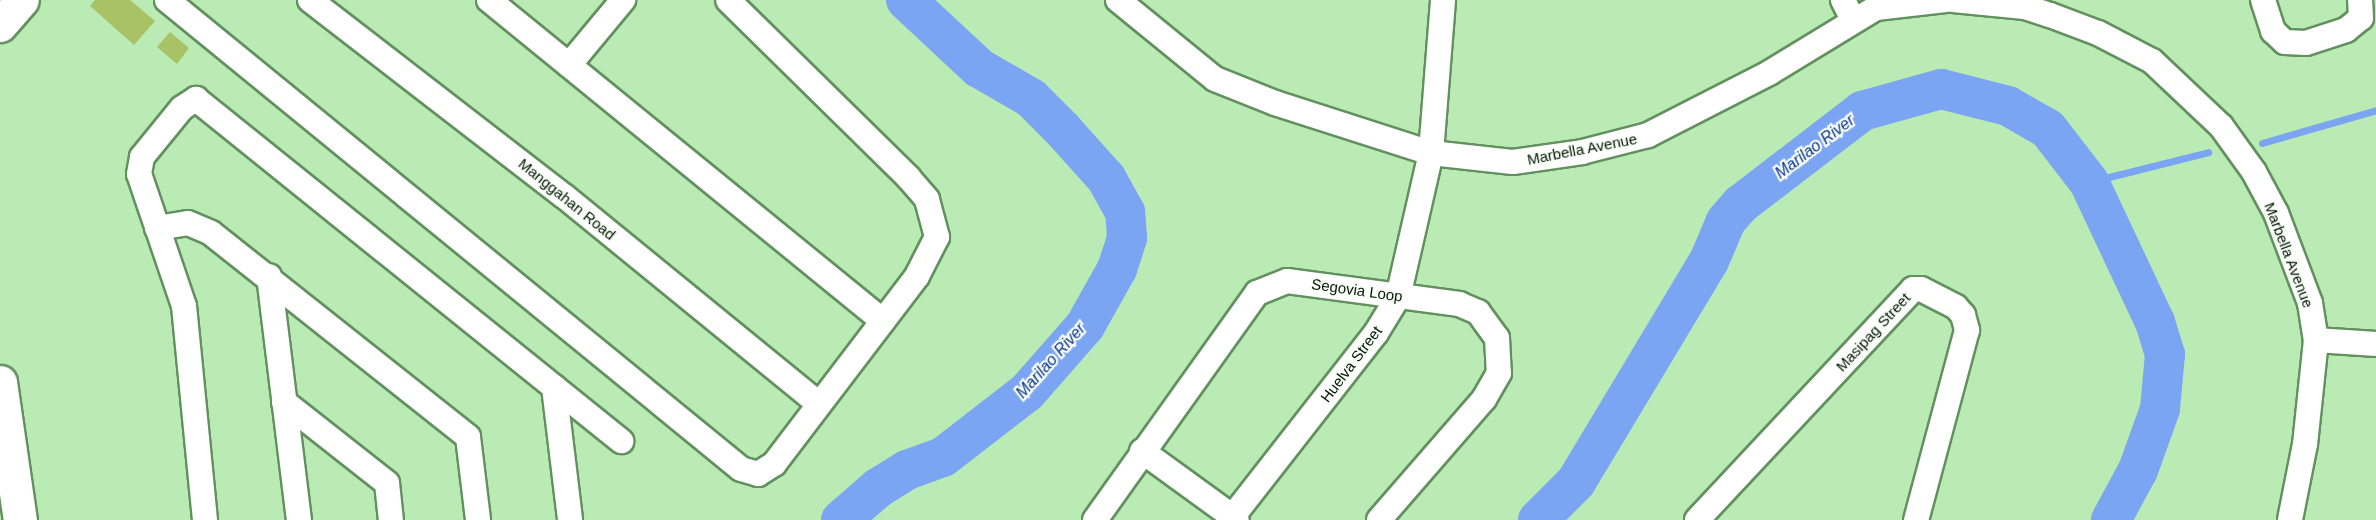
<!DOCTYPE html>
<html>
<head>
<meta charset="utf-8">
<style>
	body { margin:0 }
	#map { position:relative; width:2376px; height:520px; overflow:hidden; background:#baebb5; font-family:Helvetica,sans-serif }
	div>[style] { position:absolute }
	[style*='--x'] { left:calc(var(--x)*1px); top:calc(var(--y)*1px); width:calc(var(--w)*1px); rotate:calc(var(--a)*1deg) }
	.stream>* { height:7px; margin:-3.5px; padding:0 3.5px; transform-origin:3.5px; border-radius:3.5px; background:#7ba5f2 }
	.river>* { height:40px; margin:-20px; padding:0 20px; transform-origin:20px; border-radius:20px; background:#7ba5f2 }
	.building>* { inset:0; background:#a8c265 }
	.roads { filter:drop-shadow(2px 0 #63905f) drop-shadow(-2px 0 #63905f) drop-shadow(0 2px #63905f) drop-shadow(0 -2px #63905f) }
	.street>* { height:24px; margin:-12px; padding:0 12px; transform-origin:12px; border-radius:12px; background:#fff }
	.primary>* { height:33px; margin:-16.5px; padding:0 16.5px; transform-origin:16.5px; border-radius:16.5px; background:#fff }
	span { translate:-50% -50%; white-space:nowrap; text-align:center; line-height:1.15; -webkit-text-stroke:4.5px #f9fef9; paint-order:stroke }
	.street-label { font-size:15px; color:#061705 }
	.water-label { font-size:16px; color:#09348c; font-style:italic }
</style>
</head>
<body>
<div id="map">
	<div class="stream">
		<i style="--x:2262;--y:143;--w:119;--a:-16.1"></i>
		<i style="--x:2089;--y:182;--w:123;--a:-14.1"></i>
	</div>
	<div class="river">
		<i style="--x:841;--y:520;--w:49;--a:-40.9"></i>
		<i style="--x:878;--y:488;--w:34;--a:-32"></i>
		<i style="--x:907;--y:470;--w:38;--a:-20"></i>
		<i style="--x:943;--y:457;--w:106;--a:-37.7"></i>
		<i style="--x:1027;--y:392;--w:88;--a:-48.7"></i>
		<i style="--x:1085;--y:326;--w:65;--a:-60.7"></i>
		<i style="--x:1117;--y:269;--w:33;--a:-72"></i>
		<i style="--x:1127;--y:238;--w:26;--a:-94"></i>
		<i style="--x:1125;--y:212;--w:39;--a:-119"></i>
		<i style="--x:1106;--y:178;--w:64;--a:-131.9"></i>
		<i style="--x:1063;--y:130;--w:45;--a:-135"></i>
		<i style="--x:1031;--y:98;--w:60;--a:-150"></i>
		<i style="--x:979;--y:68;--w:100;--a:-137"></i>
		<i style="--x:1538;--y:520;--w:54;--a:-45"></i>
		<i style="--x:1576;--y:482;--w:258;--a:-59"></i>
		<i style="--x:1709;--y:261;--w:43;--a:-67"></i>
		<i style="--x:1726;--y:221;--w:23;--a:-49"></i>
		<i style="--x:1741;--y:204;--w:153;--a:-37.5"></i>
		<i style="--x:1862;--y:111;--w:82;--a:-15.6"></i>
		<i style="--x:1941;--y:89;--w:69;--a:14.2"></i>
		<i style="--x:2008;--y:106;--w:46;--a:29.9"></i>
		<i style="--x:2048;--y:129;--w:67;--a:52.3"></i>
		<i style="--x:2089;--y:182;--w:155;--a:64.8"></i>
		<i style="--x:2155;--y:322;--w:34;--a:73"></i>
		<i style="--x:2165;--y:354;--w:55;--a:95.2"></i>
		<i style="--x:2160;--y:409;--w:65;--a:109.8"></i>
		<i style="--x:2138;--y:470;--w:57;--a:118.4"></i>
	</div>
	<div class="building">
		<i style="clip-path:polygon(95px 0,130px 0,155px 21px,134px 45px,90px 6px)"></i>
		<i style="clip-path:polygon(170px 32px,189px 48px,177px 64px,157px 47px)"></i>
	</div>
	<div class="roads">
		<div class="street">
			<i style="--x:167;--y:0;--w:741;--a:39.25"></i>
			<i style="--x:741;--y:469;--w:18;--a:16"></i>
			<i style="--x:758;--y:474;--w:19;--a:-32"></i>
			<i style="--x:774;--y:464;--w:236;--a:-52.7"></i>
			<i style="--x:917;--y:276;--w:44;--a:-62.9"></i>
			<i style="--x:937;--y:237;--w:39;--a:-105"></i>
			<i style="--x:927;--y:199;--w:29;--a:-131"></i>
			<i style="--x:908;--y:177;--w:252;--a:-135.5"></i>
			<i style="--x:310;--y:0;--w:321;--a:37.7"></i>
			<i style="--x:564;--y:196;--w:329;--a:39.2"></i>
			<i style="--x:489;--y:0;--w:508;--a:39.17"></i>
			<i style="--x:1118;--y:0;--w:125;--a:39.2"></i>
			<i style="--x:1215;--y:79;--w:65;--a:21.8"></i>
			<i style="--x:1275;--y:103;--w:164;--a:17.8"></i>
			<i style="--x:1431;--y:153;--w:82;--a:6.3"></i>
			<i style="--x:1513;--y:162;--w:70;--a:-8.2"></i>
			<i style="--x:1582;--y:152;--w:68;--a:-14.4"></i>
			<i style="--x:1648;--y:135;--w:136;--a:-27.1"></i>
			<i style="--x:1769;--y:73;--w:125;--a:-31.3"></i>
			<i style="--x:1876;--y:8;--w:70;--a:-6.5"></i>
			<i style="--x:1843;--y:0;--w:22;--a:63"></i>
			<i style="--x:1953;--y:0;--w:72;--a:5.6"></i>
			<i style="--x:2025;--y:7;--w:26;--a:18"></i>
			<i style="--x:2050;--y:15;--w:51;--a:20.6"></i>
			<i style="--x:2098;--y:33;--w:61;--a:27.4"></i>
			<i style="--x:2152;--y:61;--w:95;--a:43.3"></i>
			<i style="--x:2221;--y:126;--w:57;--a:54.3"></i>
			<i style="--x:2254;--y:172;--w:47;--a:61.8"></i>
			<i style="--x:2276;--y:213;--w:96;--a:69.3"></i>
			<i style="--x:2310;--y:303;--w:37;--a:81"></i>
			<i style="--x:2316;--y:340;--w:105;--a:96"></i>
			<i style="--x:2305;--y:444;--w:77;--a:101.2"></i>
			<i style="--x:2263;--y:0;--w:33;--a:72"></i>
			<i style="--x:2273;--y:31;--w:16;--a:43"></i>
			<i style="--x:2285;--y:42;--w:21;--a:3"></i>
			<i style="--x:2306;--y:43;--w:42;--a:-18"></i>
			<i style="--x:2346;--y:30;--w:19;--a:-39"></i>
			<i style="--x:2361;--y:18;--w:18;--a:-93"></i>
			<i style="--x:569;--y:65;--w:85;--a:-50.3"></i>
			<i style="--x:157;--y:228;--w:31;--a:-9"></i>
			<i style="--x:188;--y:223;--w:25;--a:23"></i>
			<i style="--x:211;--y:233;--w:328;--a:38.4"></i>
			<i style="--x:468;--y:437;--w:84;--a:83.1"></i>
			<i style="--x:269;--y:276;--w:246;--a:83"></i>
			<i style="--x:2316;--y:340;--w:60;--a:3.8"></i>
			<i style="--x:554;--y:387;--w:134;--a:83.1"></i>
			<i style="--x:284;--y:402;--w:131;--a:38.2"></i>
			<i style="--x:387;--y:483;--w:37;--a:84"></i>
			<i style="--x:1142;--y:451;--w:117;--a:36"></i>
			<i style="--x:1233;--y:516;--w:232;--a:-52"></i>
			<i style="--x:1376;--y:333;--w:42;--a:-58.6"></i>
			<i style="--x:1398;--y:297;--w:148;--a:-77.1"></i>
			<i style="--x:1431;--y:153;--w:153;--a:-85.5"></i>
			<i style="--x:205;--y:520;--w:215;--a:-95.6"></i>
			<i style="--x:184;--y:306;--w:139;--a:-108.8"></i>
			<i style="--x:139;--y:174;--w:17;--a:-80"></i>
			<i style="--x:142;--y:157;--w:63;--a:-50.8"></i>
			<i style="--x:182;--y:108;--w:17;--a:-33"></i>
			<i style="--x:196;--y:99;--w:546;--a:38.82"></i>
			<i style="--x:1095;--y:520;--w:279;--a:-54.5"></i>
			<i style="--x:1257;--y:293;--w:32;--a:-22"></i>
			<i style="--x:1287;--y:281;--w:174;--a:7.6"></i>
			<i style="--x:1459;--y:304;--w:21;--a:23"></i>
			<i style="--x:1478;--y:312;--w:32;--a:54"></i>
			<i style="--x:1497;--y:338;--w:35;--a:87"></i>
			<i style="--x:1499;--y:373;--w:30;--a:120"></i>
			<i style="--x:1484;--y:399;--w:160;--a:131"></i>
			<i style="--x:1697;--y:520;--w:316;--a:-46.9"></i>
			<i style="--x:1913;--y:289;--w:8;--a:0"></i>
			<i style="--x:1921;--y:289;--w:39;--a:27"></i>
			<i style="--x:1956;--y:307;--w:11;--a:49"></i>
			<i style="--x:1963;--y:315;--w:16;--a:75"></i>
			<i style="--x:1967;--y:330;--w:197;--a:105"></i>
		</div>
		<div class="primary">
			<i style="--x:0;--y:25;--w:33;--a:-49"></i>
			<i style="--x:0;--y:382;--w:139;--a:81.8"></i>
		</div>
	</div>
	<div class="street-label">
		<span style="left:1582px;top:149px;rotate:-11deg">Marbella Avenue</span>
		<span style="left:567px;top:199px;rotate:39deg">Manggahan Road</span>
		<span style="left:2289px;top:255px;rotate:69deg">Marbella Avenue</span>
		<span style="left:1357px;top:290px;rotate:8deg">Segovia Loop</span>
		<span style="left:1873px;top:332px;rotate:-47deg">Masipag Street</span>
		<span style="left:1351px;top:364px;rotate:-53deg">Huelva Street</span>
	</div>
	<div class="water-label">
		<span style="left:1815px;top:147px;rotate:-37deg">Marilao River</span>
		<span style="left:1051px;top:361px;rotate:-48deg">Marilao River</span>
	</div>
</div>
</body>
</html>
